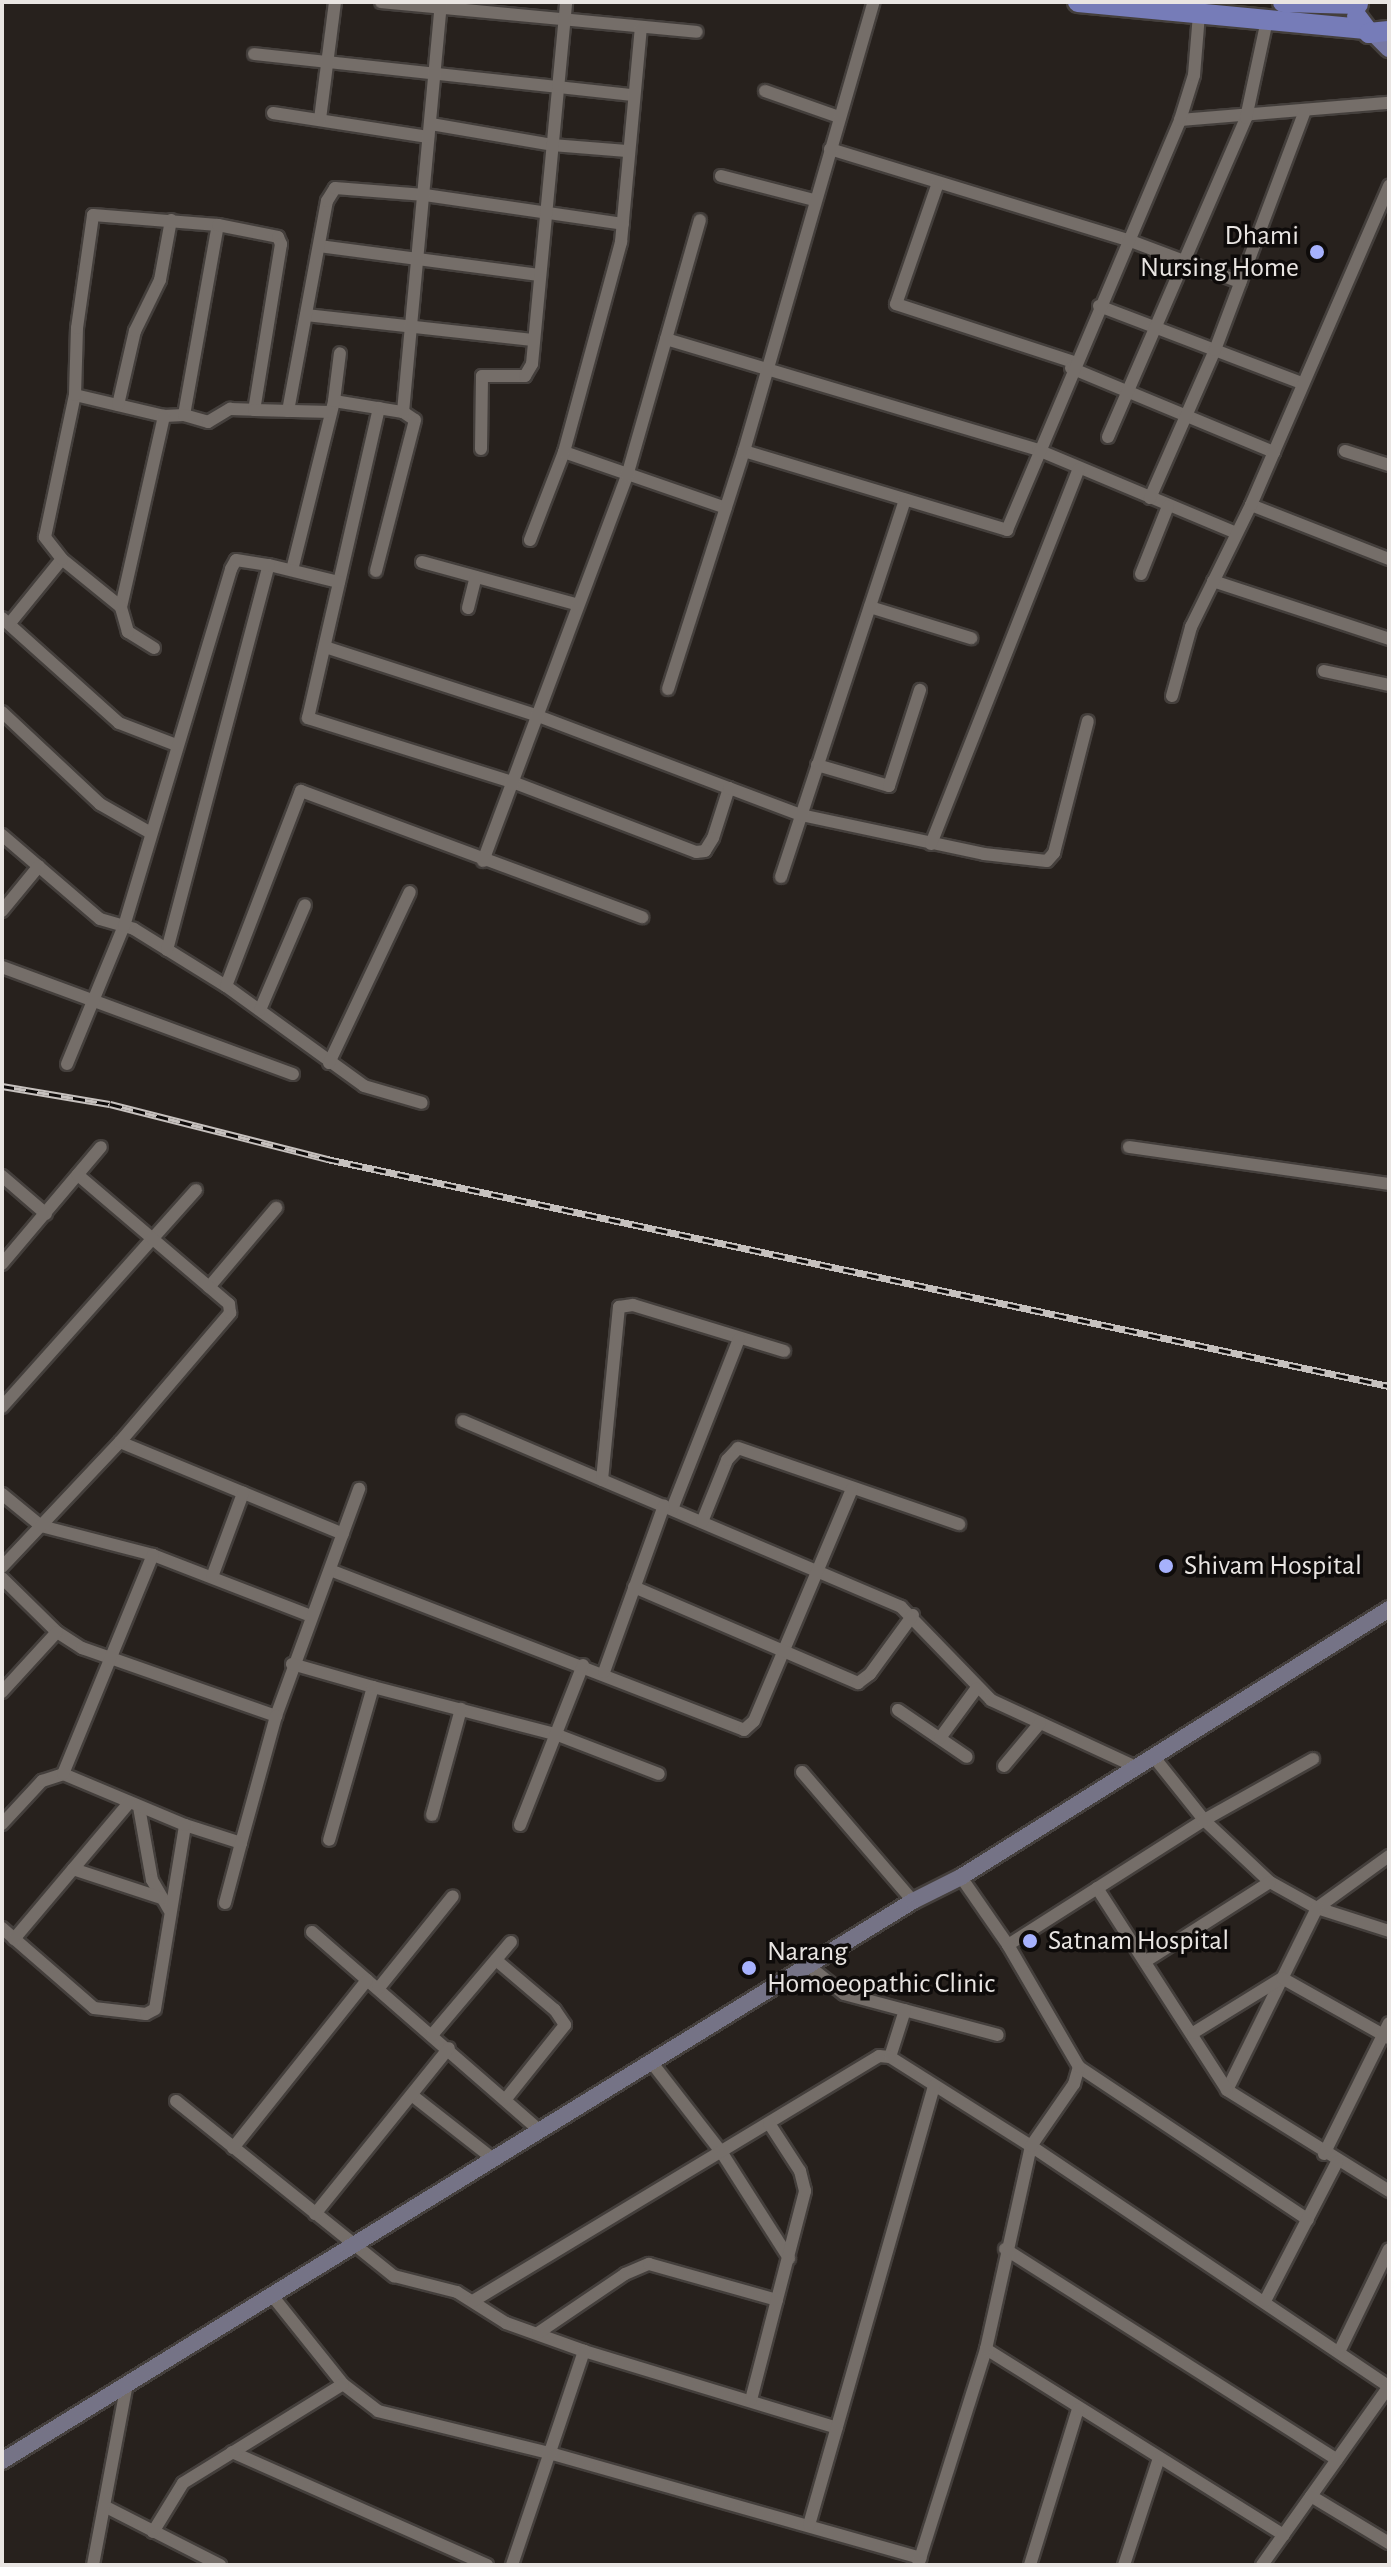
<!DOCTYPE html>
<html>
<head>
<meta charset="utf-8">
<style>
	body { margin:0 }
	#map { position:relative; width:1391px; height:2567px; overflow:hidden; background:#27211d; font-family:"Alegreya Sans",sans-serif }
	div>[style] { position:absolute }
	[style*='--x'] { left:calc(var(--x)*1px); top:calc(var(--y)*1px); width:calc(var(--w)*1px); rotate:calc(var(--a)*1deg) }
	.roads { filter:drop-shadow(2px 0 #443f3c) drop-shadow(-2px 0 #443f3c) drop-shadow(0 2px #443f3c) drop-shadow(0 -2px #443f3c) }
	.minor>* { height:12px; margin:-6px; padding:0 6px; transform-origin:6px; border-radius:6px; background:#756e69 }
	.secondary>* { height:16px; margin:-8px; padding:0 8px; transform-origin:8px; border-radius:8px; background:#757386 }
	.primary>* { height:18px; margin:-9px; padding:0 9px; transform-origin:9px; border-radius:9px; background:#7678a4 }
	.trunk>* { height:20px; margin:-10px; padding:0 10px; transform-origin:10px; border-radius:10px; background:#767cb8 }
	.rail>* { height:7px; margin-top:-3.5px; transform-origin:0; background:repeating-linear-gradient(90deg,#0e0b0a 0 12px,#c6c1be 0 24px); box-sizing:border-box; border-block:2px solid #c6c1be }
	.dots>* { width:22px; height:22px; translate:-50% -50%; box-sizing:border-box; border:4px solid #0e0b0a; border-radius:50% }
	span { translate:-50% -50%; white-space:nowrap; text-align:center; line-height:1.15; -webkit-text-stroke:7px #0e0b0a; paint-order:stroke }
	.poi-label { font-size:28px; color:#e9e5e2 }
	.right { translate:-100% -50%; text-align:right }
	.left { translate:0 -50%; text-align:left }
	.frame { position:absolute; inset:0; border:4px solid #e9e5e2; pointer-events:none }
</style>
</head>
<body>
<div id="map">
	<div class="roads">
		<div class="minor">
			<i style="--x:381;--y:2;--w:317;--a:5.4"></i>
			<i style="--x:254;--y:54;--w:382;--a:6.2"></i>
			<i style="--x:765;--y:91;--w:78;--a:19.4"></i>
			<i style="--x:273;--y:113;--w:157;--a:8.8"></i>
			<i style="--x:320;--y:119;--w:118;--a:-82.7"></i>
			<i style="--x:1180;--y:120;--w:210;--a:-4.7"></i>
			<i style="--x:431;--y:124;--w:123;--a:9.8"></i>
			<i style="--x:552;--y:145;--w:75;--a:4.6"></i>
			<i style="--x:830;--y:149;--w:312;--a:17"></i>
			<i style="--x:1128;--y:240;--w:120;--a:20.6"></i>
			<i style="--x:721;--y:176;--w:96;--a:14.5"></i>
			<i style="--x:938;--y:183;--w:128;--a:109.1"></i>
			<i style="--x:896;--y:304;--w:186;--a:18.1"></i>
			<i style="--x:319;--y:246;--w:222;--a:7.5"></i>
			<i style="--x:1099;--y:306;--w:217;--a:20.8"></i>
			<i style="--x:306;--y:315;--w:228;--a:6.3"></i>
			<i style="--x:666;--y:339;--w:388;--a:16.6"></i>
			<i style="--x:1038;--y:450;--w:215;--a:22.7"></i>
			<i style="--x:1071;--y:368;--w:220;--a:22.5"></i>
			<i style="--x:75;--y:395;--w:91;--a:13.3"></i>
			<i style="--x:164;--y:416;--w:20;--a:-3"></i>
			<i style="--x:184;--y:415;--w:193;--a:-79.9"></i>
			<i style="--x:334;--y:401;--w:70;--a:9.1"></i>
			<i style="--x:403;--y:412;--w:14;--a:34"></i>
			<i style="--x:415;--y:420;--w:156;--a:104.5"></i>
			<i style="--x:118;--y:405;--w:76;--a:-77.1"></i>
			<i style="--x:135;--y:331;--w:57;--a:-63.9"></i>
			<i style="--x:160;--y:280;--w:61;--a:-79.6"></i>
			<i style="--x:288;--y:411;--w:214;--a:-79.5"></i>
			<i style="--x:327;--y:201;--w:15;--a:-58"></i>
			<i style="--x:335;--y:188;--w:90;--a:4.4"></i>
			<i style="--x:425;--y:195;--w:200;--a:8.3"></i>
			<i style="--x:403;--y:412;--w:412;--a:-84.7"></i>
			<i style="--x:184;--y:415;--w:25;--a:16"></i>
			<i style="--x:208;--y:422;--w:26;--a:-31"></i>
			<i style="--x:230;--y:409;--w:24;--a:2"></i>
			<i style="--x:1108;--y:437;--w:348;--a:-66.6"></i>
			<i style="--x:1246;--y:118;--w:100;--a:-77.9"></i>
			<i style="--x:481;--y:449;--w:73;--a:-89.2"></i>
			<i style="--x:482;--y:376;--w:43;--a:0"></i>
			<i style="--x:525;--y:376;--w:14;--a:-60"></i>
			<i style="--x:532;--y:364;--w:364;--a:-84.6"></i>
			<i style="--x:744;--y:451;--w:275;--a:16.7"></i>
			<i style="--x:1007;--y:530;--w:445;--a:-67.1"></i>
			<i style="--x:1180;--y:120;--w:47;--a:-72.7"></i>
			<i style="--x:1194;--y:75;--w:61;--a:-85.3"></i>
			<i style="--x:1345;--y:451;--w:46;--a:17.7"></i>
			<i style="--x:564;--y:452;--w:171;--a:19.1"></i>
			<i style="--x:1150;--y:498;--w:162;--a:-66.3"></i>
			<i style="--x:1215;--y:350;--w:253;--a:-69.4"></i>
			<i style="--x:1251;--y:505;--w:148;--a:21.4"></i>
			<i style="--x:530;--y:540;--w:94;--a:-68.9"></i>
			<i style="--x:564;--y:452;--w:218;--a:-74.8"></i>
			<i style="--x:621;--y:242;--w:215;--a:-84.7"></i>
			<i style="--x:422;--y:562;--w:160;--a:15.3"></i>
			<i style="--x:292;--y:570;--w:174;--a:-76"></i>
			<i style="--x:334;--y:401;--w:48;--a:-82.9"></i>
			<i style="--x:1141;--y:574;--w:73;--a:-68.3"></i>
			<i style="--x:1213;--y:581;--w:185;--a:18.2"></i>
			<i style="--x:121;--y:607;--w:196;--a:-77.3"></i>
			<i style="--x:870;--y:607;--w:106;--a:17.1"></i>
			<i style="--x:468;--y:608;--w:32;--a:-76"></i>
			<i style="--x:2;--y:618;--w:157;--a:41.9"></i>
			<i style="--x:119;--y:723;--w:61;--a:21.1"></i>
			<i style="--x:10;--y:623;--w:82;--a:-50.9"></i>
			<i style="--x:325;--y:647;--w:224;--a:17.9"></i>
			<i style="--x:538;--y:716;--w:204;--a:20.7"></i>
			<i style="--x:729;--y:788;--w:52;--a:107.7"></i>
			<i style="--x:713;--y:838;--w:15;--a:122"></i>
			<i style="--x:705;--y:851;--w:9;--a:174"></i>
			<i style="--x:696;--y:852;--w:194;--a:-159.1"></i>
			<i style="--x:515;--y:783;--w:217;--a:-162.6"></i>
			<i style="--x:308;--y:718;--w:318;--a:-77.1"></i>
			<i style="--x:154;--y:648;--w:31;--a:-148"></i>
			<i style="--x:128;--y:632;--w:26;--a:-106"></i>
			<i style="--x:121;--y:607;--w:76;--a:-140.9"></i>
			<i style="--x:62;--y:559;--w:28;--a:-128"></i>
			<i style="--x:45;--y:537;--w:145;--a:-78.1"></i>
			<i style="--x:75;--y:395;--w:67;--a:-88.3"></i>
			<i style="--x:77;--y:328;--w:114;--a:-81.9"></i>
			<i style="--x:93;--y:215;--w:125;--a:4.6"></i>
			<i style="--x:218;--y:225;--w:61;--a:11.3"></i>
			<i style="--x:278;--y:237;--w:8;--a:67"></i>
			<i style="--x:281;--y:244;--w:168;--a:99.2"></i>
			<i style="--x:254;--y:410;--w:77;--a:1.5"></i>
			<i style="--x:1324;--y:671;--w:66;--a:12.2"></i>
			<i style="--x:668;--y:689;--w:250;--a:-72.3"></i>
			<i style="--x:744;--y:451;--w:467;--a:-73.9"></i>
			<i style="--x:1172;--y:696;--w:72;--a:-74.6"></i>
			<i style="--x:1191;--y:627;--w:136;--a:-63.8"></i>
			<i style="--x:1251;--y:505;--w:348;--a:-66.6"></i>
			<i style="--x:2;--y:712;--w:134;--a:43.2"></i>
			<i style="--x:100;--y:804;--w:56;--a:29.7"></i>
			<i style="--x:817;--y:765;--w:75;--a:16.3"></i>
			<i style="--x:889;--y:786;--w:101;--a:-72.1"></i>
			<i style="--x:729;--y:788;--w:77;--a:20.6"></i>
			<i style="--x:801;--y:815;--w:187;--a:12"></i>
			<i style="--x:984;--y:854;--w:63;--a:6.3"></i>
			<i style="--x:1047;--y:861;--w:11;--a:-49"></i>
			<i style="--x:1054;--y:853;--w:136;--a:-75.6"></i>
			<i style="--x:2;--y:835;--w:129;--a:40.6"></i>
			<i style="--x:100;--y:919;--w:35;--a:16"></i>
			<i style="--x:134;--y:929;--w:108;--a:31.8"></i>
			<i style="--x:226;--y:986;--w:170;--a:35.9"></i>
			<i style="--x:364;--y:1086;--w:60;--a:16.3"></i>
			<i style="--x:931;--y:844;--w:403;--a:-68.5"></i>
			<i style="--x:483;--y:861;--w:411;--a:-69.5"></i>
			<i style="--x:627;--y:476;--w:266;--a:-74.1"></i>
			<i style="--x:781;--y:877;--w:397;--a:-71.8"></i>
			<i style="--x:2;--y:911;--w:58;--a:-50.6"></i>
			<i style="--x:167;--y:950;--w:398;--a:-75.2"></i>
			<i style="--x:269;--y:565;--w:72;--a:13.7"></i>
			<i style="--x:2;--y:967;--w:310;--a:20.2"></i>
			<i style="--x:226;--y:986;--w:209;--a:-69"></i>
			<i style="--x:301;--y:791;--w:364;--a:20.3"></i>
			<i style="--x:260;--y:1010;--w:114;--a:-66.8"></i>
			<i style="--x:329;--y:1063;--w:189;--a:-64.7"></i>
			<i style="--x:67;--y:1064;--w:149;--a:-67.6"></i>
			<i style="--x:124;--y:926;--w:373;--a:-73.3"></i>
			<i style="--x:231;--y:569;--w:10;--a:-61"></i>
			<i style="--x:236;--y:560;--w:33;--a:9"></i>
			<i style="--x:1129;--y:1147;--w:263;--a:8.1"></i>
			<i style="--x:2;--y:1176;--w:58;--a:40.8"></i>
			<i style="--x:2;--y:1264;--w:153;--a:-49.8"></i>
			<i style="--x:209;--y:1287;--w:104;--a:-49.7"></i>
			<i style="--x:2;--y:1407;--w:291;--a:-48.2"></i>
			<i style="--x:463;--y:1421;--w:476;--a:23"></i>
			<i style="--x:901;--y:1607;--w:129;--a:45.9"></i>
			<i style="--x:991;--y:1700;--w:160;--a:24.8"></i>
			<i style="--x:120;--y:1442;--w:241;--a:22.4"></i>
			<i style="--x:602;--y:1480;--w:174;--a:-84.4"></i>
			<i style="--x:619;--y:1307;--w:14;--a:-8"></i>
			<i style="--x:633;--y:1305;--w:158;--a:16.9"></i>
			<i style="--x:2;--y:1494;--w:50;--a:39.4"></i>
			<i style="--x:41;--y:1526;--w:116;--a:14.5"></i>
			<i style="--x:153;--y:1555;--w:169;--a:21.1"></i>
			<i style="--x:672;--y:1509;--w:183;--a:-68.5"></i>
			<i style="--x:702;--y:1522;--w:67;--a:-68"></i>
			<i style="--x:727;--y:1460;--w:16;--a:-47"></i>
			<i style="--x:738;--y:1448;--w:234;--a:19"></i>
			<i style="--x:2;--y:1567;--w:172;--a:-46.7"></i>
			<i style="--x:120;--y:1442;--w:170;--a:-49.5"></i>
			<i style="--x:230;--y:1313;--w:9;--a:-96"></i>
			<i style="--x:229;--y:1304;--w:199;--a:-139.5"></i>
			<i style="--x:330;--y:1570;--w:444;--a:21.1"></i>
			<i style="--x:744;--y:1730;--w:13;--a:-42"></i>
			<i style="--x:754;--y:1721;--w:252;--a:-67.1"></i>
			<i style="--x:212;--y:1577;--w:90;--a:-69.7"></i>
			<i style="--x:2;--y:1578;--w:77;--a:44.5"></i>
			<i style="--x:57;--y:1632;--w:30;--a:33"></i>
			<i style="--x:82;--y:1648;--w:206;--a:19.3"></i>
			<i style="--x:276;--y:1716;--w:242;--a:-69.9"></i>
			<i style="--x:634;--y:1587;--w:244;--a:23.2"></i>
			<i style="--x:858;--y:1683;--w:15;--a:-37"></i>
			<i style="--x:870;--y:1674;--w:73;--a:-53.9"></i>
			<i style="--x:292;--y:1664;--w:84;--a:15.9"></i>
			<i style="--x:373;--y:1687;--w:159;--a:106"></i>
			<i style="--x:604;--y:1672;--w:177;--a:-70.2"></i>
			<i style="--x:373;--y:1687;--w:188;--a:14.5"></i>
			<i style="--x:555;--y:1734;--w:111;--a:21"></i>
			<i style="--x:2;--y:1692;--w:81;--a:-47.5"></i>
			<i style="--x:898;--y:1710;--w:83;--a:34.3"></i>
			<i style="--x:940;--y:1738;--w:61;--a:-53.7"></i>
			<i style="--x:1153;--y:1756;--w:82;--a:51.4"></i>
			<i style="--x:1204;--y:1820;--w:91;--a:43.2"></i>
			<i style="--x:1270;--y:1882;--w:54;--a:29"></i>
			<i style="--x:1317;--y:1908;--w:76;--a:17.7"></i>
			<i style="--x:1004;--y:1766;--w:56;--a:-50.1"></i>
			<i style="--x:802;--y:1772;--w:170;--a:49.3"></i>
			<i style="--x:139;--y:1807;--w:74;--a:79.9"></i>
			<i style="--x:152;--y:1880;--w:34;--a:60"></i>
			<i style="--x:432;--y:1815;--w:110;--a:-74.7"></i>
			<i style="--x:2;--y:1824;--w:59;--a:-47.1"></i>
			<i style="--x:42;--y:1781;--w:22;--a:-18"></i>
			<i style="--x:185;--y:1825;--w:59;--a:17.8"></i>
			<i style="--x:241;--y:1843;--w:132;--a:-74.6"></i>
			<i style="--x:520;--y:1825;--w:172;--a:-68.5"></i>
			<i style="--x:1389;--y:1856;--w:89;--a:144.2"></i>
			<i style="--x:1317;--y:1908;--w:203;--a:116.3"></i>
			<i style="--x:1227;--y:2090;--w:191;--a:31.9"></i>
			<i style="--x:73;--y:1869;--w:93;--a:18.2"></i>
			<i style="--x:1097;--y:1888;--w:240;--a:57.2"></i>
			<i style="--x:225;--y:1903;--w:62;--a:-75.1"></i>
			<i style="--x:2;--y:1928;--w:122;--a:41"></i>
			<i style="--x:94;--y:2008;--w:52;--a:6.6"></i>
			<i style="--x:146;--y:2014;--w:10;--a:-29"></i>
			<i style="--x:155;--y:2009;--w:186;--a:-80.7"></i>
			<i style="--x:185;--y:1825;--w:132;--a:-157.3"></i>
			<i style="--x:63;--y:1774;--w:237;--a:-67.7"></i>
			<i style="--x:312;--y:1932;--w:301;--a:41.1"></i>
			<i style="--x:14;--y:1939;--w:178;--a:-49.8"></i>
			<i style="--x:1008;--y:1945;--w:232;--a:-32.5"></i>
			<i style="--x:1204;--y:1820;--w:125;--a:-29.2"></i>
			<i style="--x:496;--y:1960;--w:77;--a:40.3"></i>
			<i style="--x:555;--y:2010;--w:18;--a:56"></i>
			<i style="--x:565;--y:2025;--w:96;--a:128.7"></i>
			<i style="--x:1146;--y:1961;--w:147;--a:-32.5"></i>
			<i style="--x:810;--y:1967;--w:43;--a:38.5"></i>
			<i style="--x:844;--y:1994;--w:159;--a:14.9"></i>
			<i style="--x:378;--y:1989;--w:119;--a:-51.1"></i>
			<i style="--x:1193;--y:2033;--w:105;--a:-31.7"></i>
			<i style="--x:1282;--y:1978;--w:123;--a:29.3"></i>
			<i style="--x:432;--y:2035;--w:122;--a:-49.7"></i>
			<i style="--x:890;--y:2057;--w:49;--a:-72.3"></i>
			<i style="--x:652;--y:2063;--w:114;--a:52.1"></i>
			<i style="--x:722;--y:2153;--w:125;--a:57.5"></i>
			<i style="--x:1079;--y:2067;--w:275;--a:33.7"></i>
			<i style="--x:413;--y:2096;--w:100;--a:38.1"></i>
			<i style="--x:176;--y:2101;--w:280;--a:38.8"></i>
			<i style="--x:394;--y:2276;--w:65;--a:14.3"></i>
			<i style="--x:457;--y:2292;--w:58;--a:32.3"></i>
			<i style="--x:506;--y:2323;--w:83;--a:19.7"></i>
			<i style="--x:584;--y:2351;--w:264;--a:16.9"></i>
			<i style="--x:233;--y:2148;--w:215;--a:-51.4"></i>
			<i style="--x:1324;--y:2154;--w:146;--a:-63.6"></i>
			<i style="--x:315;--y:2214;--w:213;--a:-51.1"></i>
			<i style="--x:1005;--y:2249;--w:393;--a:32.4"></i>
			<i style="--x:274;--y:2298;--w:110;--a:51.3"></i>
			<i style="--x:343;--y:2384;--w:44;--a:37.6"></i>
			<i style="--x:378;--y:2411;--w:180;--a:13.8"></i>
			<i style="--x:553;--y:2454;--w:382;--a:15.8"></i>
			<i style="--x:473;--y:2301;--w:474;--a:-31.1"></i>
			<i style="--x:879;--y:2056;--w:11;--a:5"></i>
			<i style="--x:890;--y:2057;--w:167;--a:32.3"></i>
			<i style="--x:1031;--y:2146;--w:432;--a:33.9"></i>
			<i style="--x:1265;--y:2301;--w:157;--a:-62.6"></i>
			<i style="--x:538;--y:2333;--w:105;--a:-34.1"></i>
			<i style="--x:625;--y:2274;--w:26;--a:-23"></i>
			<i style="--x:649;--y:2264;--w:133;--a:15.7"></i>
			<i style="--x:986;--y:2349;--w:351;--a:32"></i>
			<i style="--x:1339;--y:2352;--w:114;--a:-64.1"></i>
			<i style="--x:751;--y:2400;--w:216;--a:-75.5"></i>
			<i style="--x:805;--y:2191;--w:21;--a:-104"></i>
			<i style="--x:800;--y:2171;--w:57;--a:-122.9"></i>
			<i style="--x:232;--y:2452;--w:279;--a:23.9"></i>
			<i style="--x:1311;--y:2496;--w:91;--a:31.1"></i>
			<i style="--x:108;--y:2508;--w:126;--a:27"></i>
			<i style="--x:809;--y:2525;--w:457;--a:-74.1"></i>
			<i style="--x:153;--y:2532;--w:57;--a:-58.5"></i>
			<i style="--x:183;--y:2483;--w:188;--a:-31.7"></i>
			<i style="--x:93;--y:2565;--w:185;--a:-79.4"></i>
			<i style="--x:512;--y:2565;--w:226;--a:-71.4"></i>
			<i style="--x:918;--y:2565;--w:226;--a:-72.5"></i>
			<i style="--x:986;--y:2349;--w:208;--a:-77.5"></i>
			<i style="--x:1031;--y:2146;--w:75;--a:-55.3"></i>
			<i style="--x:1074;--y:2084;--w:18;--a:-74"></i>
			<i style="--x:1079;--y:2067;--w:141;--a:-120.2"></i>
			<i style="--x:1008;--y:1945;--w:83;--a:-124.7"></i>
			<i style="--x:1030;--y:2565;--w:163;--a:-72.9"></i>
			<i style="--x:1124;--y:2565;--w:113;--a:-71.9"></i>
			<i style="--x:1262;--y:2565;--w:219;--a:-54.6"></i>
		</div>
		<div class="secondary">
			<i style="--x:2;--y:2461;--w:1069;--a:-31.58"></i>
			<i style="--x:913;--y:1901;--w:54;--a:-26.6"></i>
			<i style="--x:961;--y:1877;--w:505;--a:-32.05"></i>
		</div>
		<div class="primary">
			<i style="--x:1375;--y:34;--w:20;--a:45"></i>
		</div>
		<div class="trunk">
			<i style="--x:1078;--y:2;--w:286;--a:5.4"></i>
			<i style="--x:1283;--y:2;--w:75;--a:1.5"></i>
			<i style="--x:1357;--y:17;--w:20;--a:53"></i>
			<i style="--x:1369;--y:33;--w:20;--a:-6"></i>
		</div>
	</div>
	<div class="rail">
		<i style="--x:2;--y:1086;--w:109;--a:9.5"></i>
		<i style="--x:110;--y:1104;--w:224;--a:14.2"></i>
		<i style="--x:327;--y:1159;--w:1086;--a:12.07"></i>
	</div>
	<div class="dots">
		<i style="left:1317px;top:252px;background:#a6b1fc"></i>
		<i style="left:1166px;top:1566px;background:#a6b1fc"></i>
		<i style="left:1030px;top:1941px;background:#a6b1fc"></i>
		<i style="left:749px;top:1968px;background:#a6b1fc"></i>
	</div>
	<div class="poi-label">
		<span class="right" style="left:1299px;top:252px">Dhami<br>Nursing Home</span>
		<span class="left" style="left:1184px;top:1566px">Shivam Hospital</span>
		<span class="left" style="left:1048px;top:1941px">Satnam Hospital</span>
		<span class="left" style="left:767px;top:1968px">Narang<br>Homoeopathic Clinic</span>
	</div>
	<div class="frame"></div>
</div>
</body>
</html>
